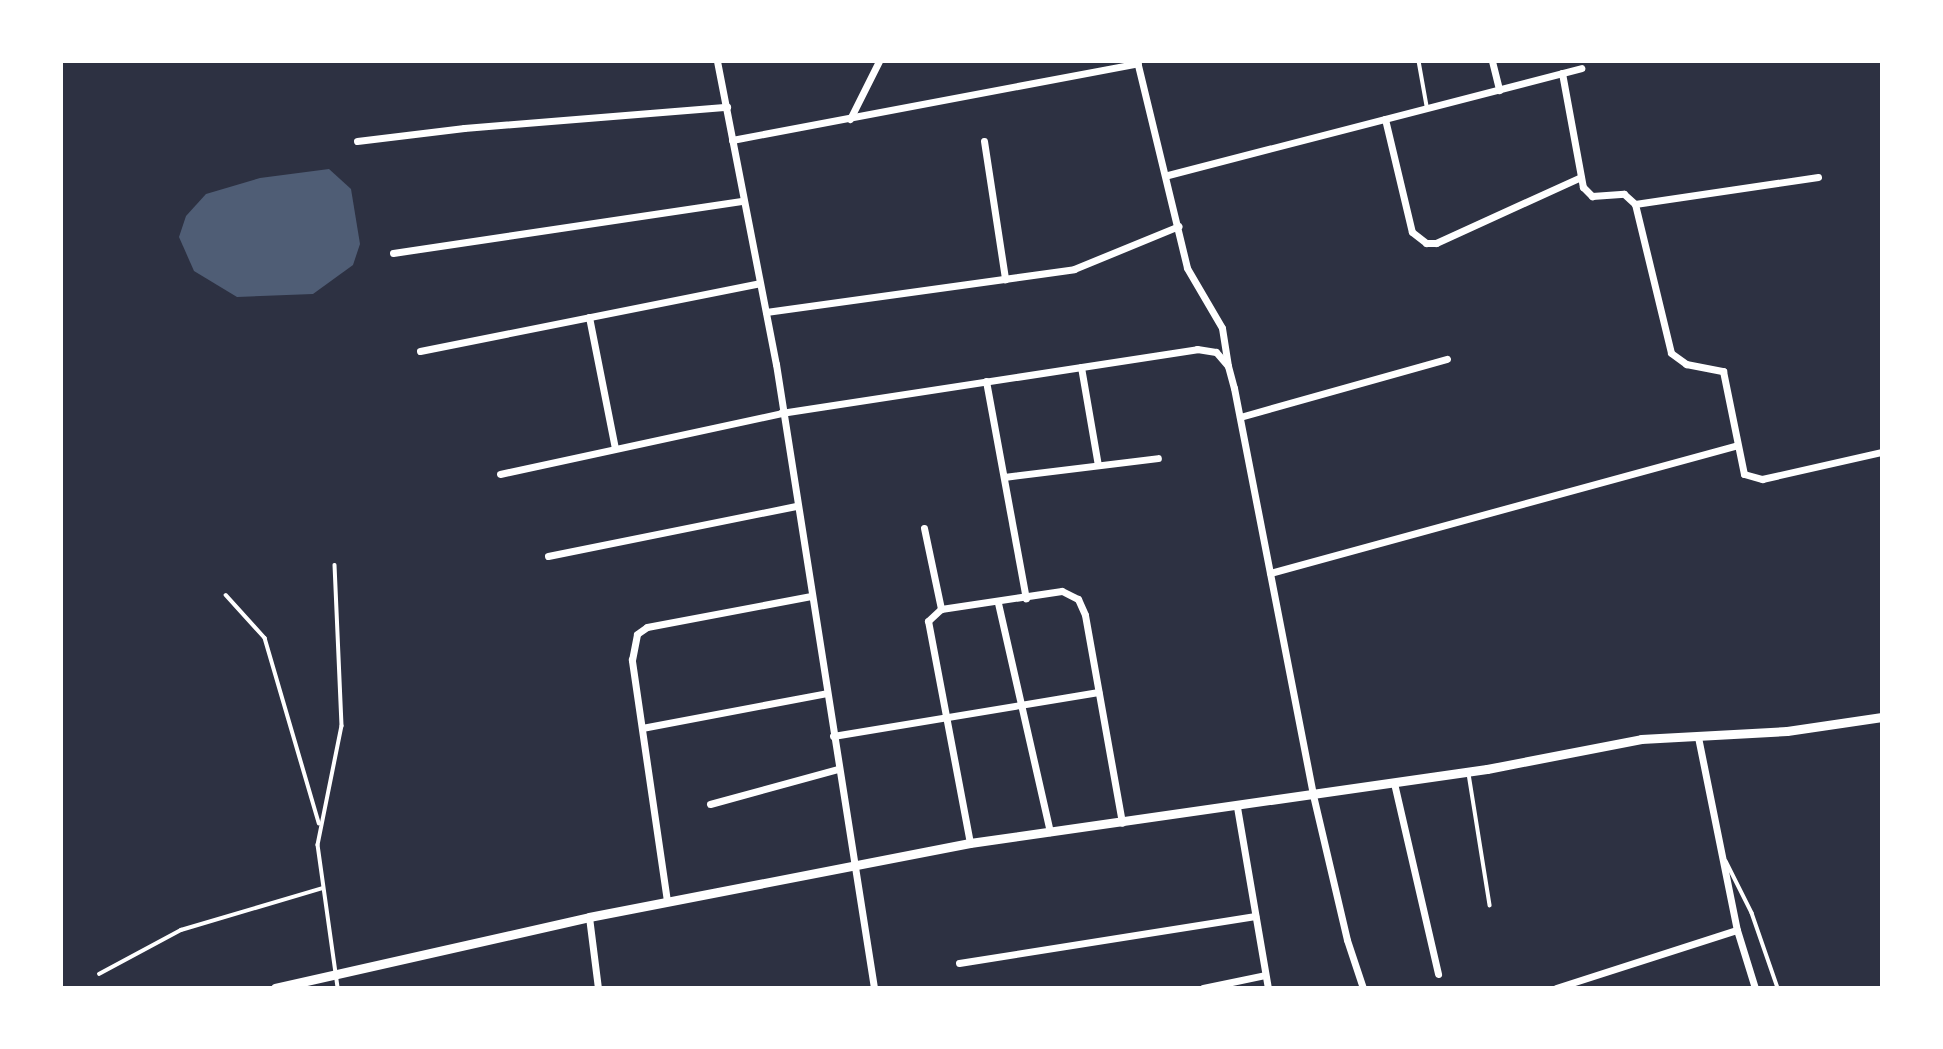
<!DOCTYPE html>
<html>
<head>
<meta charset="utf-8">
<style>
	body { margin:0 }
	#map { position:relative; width:1943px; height:1049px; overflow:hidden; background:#2d3142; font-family:"Public Sans",sans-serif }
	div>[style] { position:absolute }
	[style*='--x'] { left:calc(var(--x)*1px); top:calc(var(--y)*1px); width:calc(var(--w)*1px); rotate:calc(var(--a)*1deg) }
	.water>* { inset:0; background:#4f5d75 }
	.service>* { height:3.5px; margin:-1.75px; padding:0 1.75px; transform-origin:1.75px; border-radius:1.75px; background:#fff }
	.minor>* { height:7px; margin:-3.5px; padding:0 3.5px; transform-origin:3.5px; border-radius:3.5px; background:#fff }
	.tertiary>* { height:9px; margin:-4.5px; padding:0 4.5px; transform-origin:4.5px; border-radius:4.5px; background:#fff }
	span { translate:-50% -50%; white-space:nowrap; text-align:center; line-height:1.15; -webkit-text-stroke:6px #fff; paint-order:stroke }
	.frame { position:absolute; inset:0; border:63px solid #fff; pointer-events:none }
</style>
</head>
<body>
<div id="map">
	<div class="water">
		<i style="clip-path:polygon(329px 169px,351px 189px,360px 244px,353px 265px,313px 294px,237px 297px,194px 271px,179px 237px,186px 216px,206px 194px,260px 178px)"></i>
	</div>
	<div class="service">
		<i style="--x:1419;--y:61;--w:46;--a:79.9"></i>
		<i style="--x:335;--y:565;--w:161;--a:87.5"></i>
		<i style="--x:342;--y:726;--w:121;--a:101.4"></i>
		<i style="--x:318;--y:845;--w:144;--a:82"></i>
		<i style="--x:226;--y:595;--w:58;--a:47.8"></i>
		<i style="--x:265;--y:638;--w:193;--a:73.7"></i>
		<i style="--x:1469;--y:774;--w:133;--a:80.9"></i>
		<i style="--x:1726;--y:861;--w:58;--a:63.4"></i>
		<i style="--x:1752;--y:913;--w:79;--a:70.9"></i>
		<i style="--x:99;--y:974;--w:93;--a:-28.2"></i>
		<i style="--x:181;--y:930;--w:148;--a:-16.5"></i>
	</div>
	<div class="minor">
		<i style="--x:717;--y:61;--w:309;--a:79"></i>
		<i style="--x:776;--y:364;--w:632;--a:81.07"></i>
		<i style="--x:1137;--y:61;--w:213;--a:76.4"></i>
		<i style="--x:1187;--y:268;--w:69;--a:59.7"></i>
		<i style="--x:1222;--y:328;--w:38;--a:81"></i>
		<i style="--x:1492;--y:61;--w:30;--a:76"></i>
		<i style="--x:1562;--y:73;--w:116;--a:79.6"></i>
		<i style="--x:1583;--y:187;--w:13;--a:45"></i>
		<i style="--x:1592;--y:196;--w:32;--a:-4"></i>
		<i style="--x:1624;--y:194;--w:15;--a:42"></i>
		<i style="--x:1635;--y:204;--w:153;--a:76.4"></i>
		<i style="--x:1671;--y:353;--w:19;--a:36"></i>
		<i style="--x:1686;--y:364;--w:38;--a:11"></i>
		<i style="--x:1723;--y:371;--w:105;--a:78.5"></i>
		<i style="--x:1744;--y:474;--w:19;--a:16"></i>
		<i style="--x:1762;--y:479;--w:123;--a:-12.7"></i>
		<i style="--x:850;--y:119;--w:65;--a:-63.4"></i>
		<i style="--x:1385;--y:119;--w:116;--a:76.6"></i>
		<i style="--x:1412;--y:232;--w:18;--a:38"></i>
		<i style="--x:1426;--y:243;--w:10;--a:0"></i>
		<i style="--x:1436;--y:243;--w:159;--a:-24.5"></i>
		<i style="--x:732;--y:140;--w:413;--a:-10.7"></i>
		<i style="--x:357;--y:141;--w:108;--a:-6.9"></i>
		<i style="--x:464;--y:128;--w:264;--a:-4.6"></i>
		<i style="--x:984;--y:141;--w:140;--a:81.3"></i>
		<i style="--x:1168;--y:175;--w:427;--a:-14.5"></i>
		<i style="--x:1635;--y:204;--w:185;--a:-8.4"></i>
		<i style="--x:393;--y:253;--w:354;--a:-8.5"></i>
		<i style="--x:766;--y:312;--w:311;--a:-7.9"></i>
		<i style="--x:1074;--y:269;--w:113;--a:-22.3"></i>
		<i style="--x:589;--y:317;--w:134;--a:78.8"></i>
		<i style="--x:420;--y:351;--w:346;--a:-11.3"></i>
		<i style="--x:1081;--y:367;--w:99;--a:80.2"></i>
		<i style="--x:986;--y:381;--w:221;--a:79.6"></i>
		<i style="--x:1240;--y:417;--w:215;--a:-15.7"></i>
		<i style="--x:500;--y:474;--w:288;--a:-12.2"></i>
		<i style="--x:781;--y:413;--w:421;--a:-8.7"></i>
		<i style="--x:1197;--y:349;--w:19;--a:9"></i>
		<i style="--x:1216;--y:352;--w:18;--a:49"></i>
		<i style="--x:1228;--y:366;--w:23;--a:75"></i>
		<i style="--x:1234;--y:388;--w:415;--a:79"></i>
		<i style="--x:1313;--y:795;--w:149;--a:76.8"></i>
		<i style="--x:1347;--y:940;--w:51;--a:71.6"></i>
		<i style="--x:1004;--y:477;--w:155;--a:-7"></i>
		<i style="--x:924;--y:528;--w:83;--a:78.1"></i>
		<i style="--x:548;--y:556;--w:253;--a:-11.4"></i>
		<i style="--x:1270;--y:573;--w:482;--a:-15.3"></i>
		<i style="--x:998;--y:603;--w:235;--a:77.2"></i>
		<i style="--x:642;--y:728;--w:188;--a:-10.7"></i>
		<i style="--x:833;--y:736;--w:269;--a:-9.4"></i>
		<i style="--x:1698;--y:737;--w:197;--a:78.6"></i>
		<i style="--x:1737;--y:930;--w:61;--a:72.8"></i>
		<i style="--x:1394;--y:783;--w:196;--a:77"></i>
		<i style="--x:710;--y:804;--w:133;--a:-15.3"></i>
		<i style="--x:1237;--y:807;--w:184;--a:80.3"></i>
		<i style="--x:970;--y:843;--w:226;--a:-100.7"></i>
		<i style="--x:928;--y:621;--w:18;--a:-43"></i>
		<i style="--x:941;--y:609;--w:122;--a:-8.5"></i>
		<i style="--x:1062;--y:591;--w:18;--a:27"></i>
		<i style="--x:1078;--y:599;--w:17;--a:66"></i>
		<i style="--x:1085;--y:615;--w:211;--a:79.9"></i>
		<i style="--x:667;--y:901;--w:244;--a:-98.3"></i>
		<i style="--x:632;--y:660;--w:26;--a:-79"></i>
		<i style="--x:637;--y:634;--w:12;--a:-35"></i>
		<i style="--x:647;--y:627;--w:167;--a:-10.7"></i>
		<i style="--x:589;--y:917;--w:72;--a:82.8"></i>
		<i style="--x:959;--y:963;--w:300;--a:-9"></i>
		<i style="--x:1203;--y:988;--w:63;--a:-11.8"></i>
		<i style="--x:1556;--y:988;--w:190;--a:-17.8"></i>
	</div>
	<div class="tertiary">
		<i style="--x:275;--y:988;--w:322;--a:-12.7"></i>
		<i style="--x:589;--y:917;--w:388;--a:-11"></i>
		<i style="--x:970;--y:843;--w:522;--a:-8.15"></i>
		<i style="--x:1487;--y:769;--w:157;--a:-11"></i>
		<i style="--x:1641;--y:739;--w:146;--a:-3.1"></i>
		<i style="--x:1787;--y:731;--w:96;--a:-8.4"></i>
	</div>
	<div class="frame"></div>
</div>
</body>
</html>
